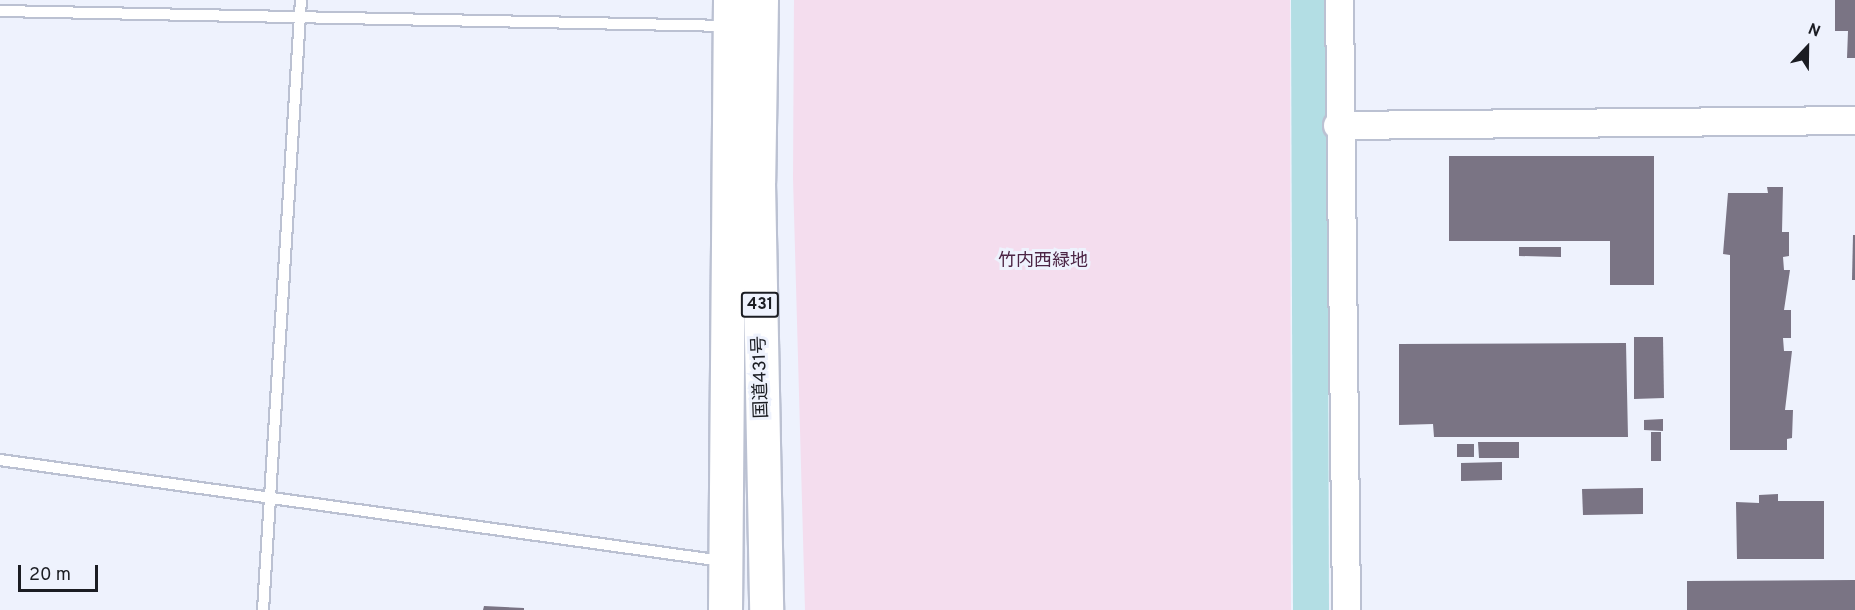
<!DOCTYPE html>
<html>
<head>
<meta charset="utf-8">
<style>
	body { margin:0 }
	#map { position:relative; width:1855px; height:610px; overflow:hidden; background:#eef2fd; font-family:Overpass,"Noto Sans JP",sans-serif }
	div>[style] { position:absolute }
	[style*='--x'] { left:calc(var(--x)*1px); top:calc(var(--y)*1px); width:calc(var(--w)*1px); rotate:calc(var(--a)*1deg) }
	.green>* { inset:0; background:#f4ddee }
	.water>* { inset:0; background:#b3dee4 }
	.building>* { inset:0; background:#7a7484 }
	.roads { filter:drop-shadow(2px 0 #bbc1d2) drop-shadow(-2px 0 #bbc1d2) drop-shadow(0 2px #bbc1d2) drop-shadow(0 -2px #bbc1d2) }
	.service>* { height:10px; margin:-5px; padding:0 5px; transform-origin:5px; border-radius:5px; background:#fff }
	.tertiary>* { height:27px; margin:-13.5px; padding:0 13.5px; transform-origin:13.5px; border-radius:13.5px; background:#fff }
	.trunk>* { height:33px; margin:-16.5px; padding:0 16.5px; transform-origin:16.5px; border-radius:16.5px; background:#fff }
	span { translate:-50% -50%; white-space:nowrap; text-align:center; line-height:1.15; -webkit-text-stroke:6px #eef2fd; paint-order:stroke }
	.shield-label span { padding:2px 4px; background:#eef2fd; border:2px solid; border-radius:4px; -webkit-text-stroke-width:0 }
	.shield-label { font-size:16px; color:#1b1d23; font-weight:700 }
	.park-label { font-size:18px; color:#4c2545 }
	.street-label { font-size:18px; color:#1b1d23 }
	.north { position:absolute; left:1777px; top:18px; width:60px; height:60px; -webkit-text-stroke:4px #eef2fd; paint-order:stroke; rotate:22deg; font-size:16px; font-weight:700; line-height:24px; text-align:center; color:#1b1d23 }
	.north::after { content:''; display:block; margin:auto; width:21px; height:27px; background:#1b1d23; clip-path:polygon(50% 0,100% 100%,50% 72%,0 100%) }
	.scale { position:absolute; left:18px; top:565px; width:80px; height:27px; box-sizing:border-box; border:3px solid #1b1d23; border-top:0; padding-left:8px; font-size:18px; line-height:21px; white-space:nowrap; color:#1b1d23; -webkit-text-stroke:4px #eef2fd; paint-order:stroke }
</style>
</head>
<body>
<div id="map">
	<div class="green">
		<i style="clip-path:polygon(794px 0,1290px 0,1291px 610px,805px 610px,793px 178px)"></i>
	</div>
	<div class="water">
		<i style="clip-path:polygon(1291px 0,1327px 0,1329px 610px,1293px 610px)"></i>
	</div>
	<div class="building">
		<i style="clip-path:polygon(1835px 0,1855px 0,1855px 58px,1847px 58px,1848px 31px,1835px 31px)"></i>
		<i style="clip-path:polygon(1449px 156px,1654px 156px,1654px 285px,1610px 285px,1610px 241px,1449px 241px)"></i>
		<i style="clip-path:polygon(1767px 187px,1783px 187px,1782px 232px,1789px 232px,1789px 256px,1783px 257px,1784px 270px,1790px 270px,1784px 310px,1791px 310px,1791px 338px,1783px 338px,1784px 351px,1792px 351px,1785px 410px,1793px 410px,1792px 438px,1787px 439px,1787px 450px,1730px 450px,1730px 255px,1723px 254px,1728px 193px,1768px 193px)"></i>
		<i style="clip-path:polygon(1853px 235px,1855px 235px,1855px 280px,1852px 280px)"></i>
		<i style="clip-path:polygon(1519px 247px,1561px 247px,1561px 257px,1519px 256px)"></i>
		<i style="clip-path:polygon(1634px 337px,1663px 337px,1664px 398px,1634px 399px)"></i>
		<i style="clip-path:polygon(1626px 343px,1628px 437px,1434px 437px,1433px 424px,1399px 425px,1399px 344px)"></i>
		<i style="clip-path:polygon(1663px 419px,1663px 431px,1644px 430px,1644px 420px)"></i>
		<i style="clip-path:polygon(1651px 432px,1661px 432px,1661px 461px,1651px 461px)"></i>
		<i style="clip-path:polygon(1478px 442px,1519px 442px,1519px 458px,1479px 458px)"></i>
		<i style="clip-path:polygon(1457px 444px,1474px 444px,1474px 457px,1457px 457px)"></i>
		<i style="clip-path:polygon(1502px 462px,1502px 480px,1461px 481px,1461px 463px)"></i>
		<i style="clip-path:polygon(1643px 488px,1643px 514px,1583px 515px,1582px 489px)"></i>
		<i style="clip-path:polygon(1778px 494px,1778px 501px,1824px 501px,1824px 559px,1737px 559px,1736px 502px,1759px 503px,1759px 495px)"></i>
		<i style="clip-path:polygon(1855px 580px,1855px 610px,1687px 610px,1687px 581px)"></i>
		<i style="clip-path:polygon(484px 606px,524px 608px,524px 610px,483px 610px)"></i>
	</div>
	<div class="roads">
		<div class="service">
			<i style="--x:0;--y:11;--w:727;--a:1.18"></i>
			<i style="--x:0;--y:460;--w:729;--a:7.96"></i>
			<i style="--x:263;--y:610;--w:611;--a:-86.44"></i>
		</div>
		<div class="tertiary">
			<i style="--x:1339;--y:0;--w:610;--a:89.34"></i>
			<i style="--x:1337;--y:125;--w:518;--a:-0.55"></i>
		</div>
		<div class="trunk">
			<i style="--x:761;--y:0;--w:182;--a:90.9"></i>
			<i style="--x:758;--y:182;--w:428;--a:88.9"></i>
			<i style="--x:725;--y:610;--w:610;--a:-89.53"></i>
		</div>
	</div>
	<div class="shield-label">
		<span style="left:760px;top:305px">431</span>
	</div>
	<div class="park-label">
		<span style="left:1043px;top:262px">竹内西緑地</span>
	</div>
	<div class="street-label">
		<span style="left:762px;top:377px;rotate:-92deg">国道431号</span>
	</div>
	<div class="north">N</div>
	<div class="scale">20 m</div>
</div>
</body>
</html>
